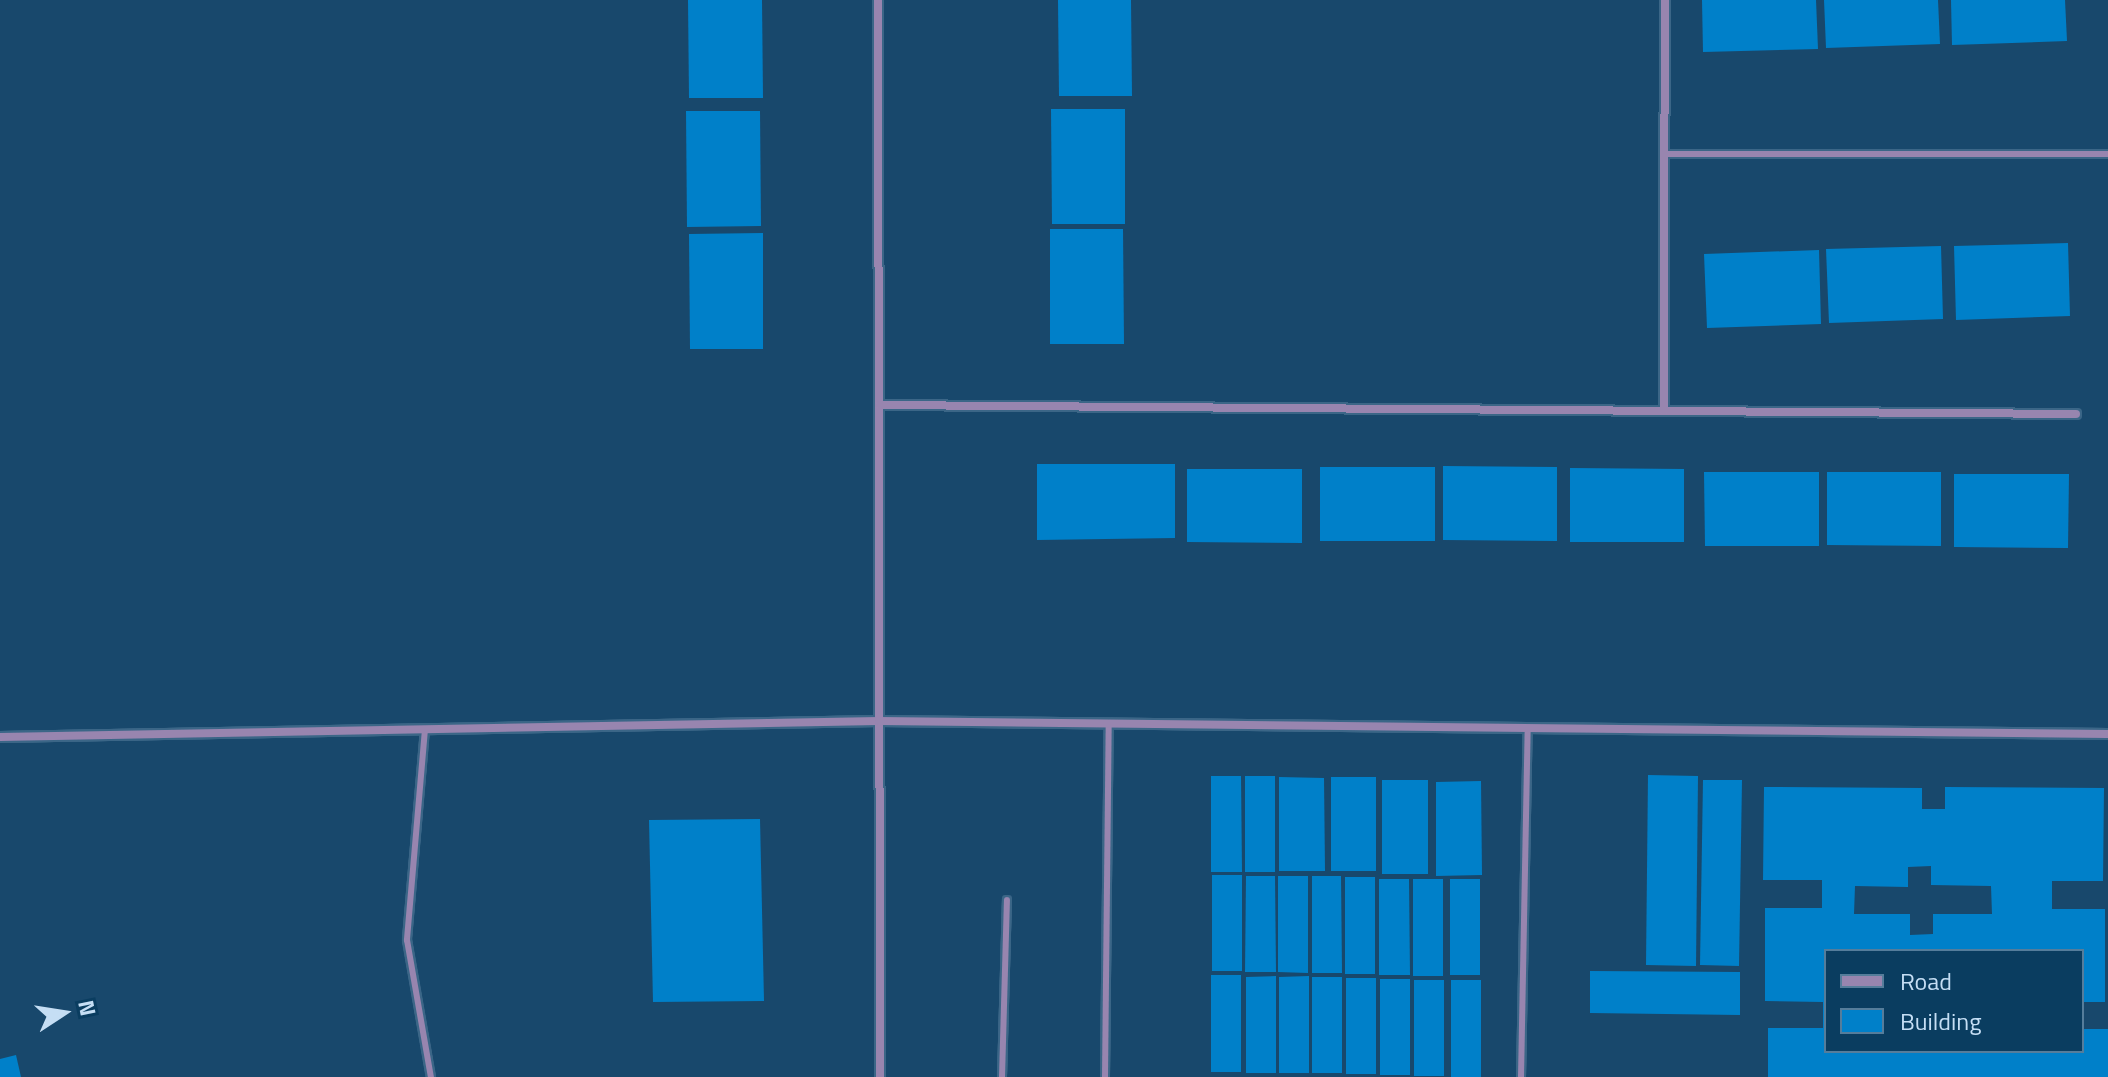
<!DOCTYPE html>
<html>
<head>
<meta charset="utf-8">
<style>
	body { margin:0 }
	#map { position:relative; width:2108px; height:1077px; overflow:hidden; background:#18486c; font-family:"Titillium Web",sans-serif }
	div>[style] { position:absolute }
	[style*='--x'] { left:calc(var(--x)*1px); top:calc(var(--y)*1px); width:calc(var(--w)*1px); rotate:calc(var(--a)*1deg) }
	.building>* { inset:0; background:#0080c9 }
	.roads { filter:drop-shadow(2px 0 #3b6687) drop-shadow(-2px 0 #3b6687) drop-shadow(0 2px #3b6687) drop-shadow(0 -2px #3b6687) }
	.lane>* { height:6px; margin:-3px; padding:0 3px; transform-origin:3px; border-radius:3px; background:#9885af }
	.street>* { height:8px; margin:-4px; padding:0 4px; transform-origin:4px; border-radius:4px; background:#9885af }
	span { translate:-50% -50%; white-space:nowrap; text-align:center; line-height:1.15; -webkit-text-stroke:6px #0a3d60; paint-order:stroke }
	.legend { position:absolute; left:1824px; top:949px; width:260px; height:104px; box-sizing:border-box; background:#0a3d60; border:2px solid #557d9b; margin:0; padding:10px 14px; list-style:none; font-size:24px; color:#c5def4 }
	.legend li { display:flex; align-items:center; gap:16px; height:40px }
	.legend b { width:40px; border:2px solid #557d9b }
	.north { position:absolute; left:24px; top:973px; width:80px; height:80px; -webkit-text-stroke:6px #0a3d60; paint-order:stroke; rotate:78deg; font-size:22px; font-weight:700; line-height:32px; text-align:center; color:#c5def4 }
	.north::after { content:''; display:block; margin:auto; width:28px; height:36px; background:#c5def4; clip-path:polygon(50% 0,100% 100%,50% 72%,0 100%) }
</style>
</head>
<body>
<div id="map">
	<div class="building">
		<i style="clip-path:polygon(688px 0,762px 0,763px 98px,689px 98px)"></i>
		<i style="clip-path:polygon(1058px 0,1131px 0,1132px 96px,1059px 96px)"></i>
		<i style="clip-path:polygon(1702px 0,1816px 0,1818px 49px,1703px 52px)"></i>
		<i style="clip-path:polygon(1824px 0,1938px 0,1940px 44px,1826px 48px)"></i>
		<i style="clip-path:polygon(1951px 0,2065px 0,2067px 41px,1952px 45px)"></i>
		<i style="clip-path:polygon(1051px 109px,1125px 109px,1125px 224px,1052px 224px)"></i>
		<i style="clip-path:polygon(686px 111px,760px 111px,761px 226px,687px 227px)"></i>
		<i style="clip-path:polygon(1050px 229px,1123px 229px,1124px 344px,1050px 344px)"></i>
		<i style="clip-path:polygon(763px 233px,763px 349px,690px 349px,689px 234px)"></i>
		<i style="clip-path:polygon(2068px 243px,2070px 316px,1956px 320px,1954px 246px)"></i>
		<i style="clip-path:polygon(1941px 246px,1943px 319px,1829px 323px,1826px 249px)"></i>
		<i style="clip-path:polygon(1819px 250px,1821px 324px,1707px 328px,1704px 254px)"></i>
		<i style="clip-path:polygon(1037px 464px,1175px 464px,1175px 538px,1037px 540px)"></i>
		<i style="clip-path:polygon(1443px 466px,1557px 467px,1557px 541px,1443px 540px)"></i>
		<i style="clip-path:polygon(1320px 467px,1435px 467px,1435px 541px,1320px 541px)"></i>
		<i style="clip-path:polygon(1570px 468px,1684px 469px,1684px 542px,1570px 542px)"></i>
		<i style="clip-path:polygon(1187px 469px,1302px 469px,1302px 543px,1187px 542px)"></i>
		<i style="clip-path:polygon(1704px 472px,1819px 472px,1819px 546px,1705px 546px)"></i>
		<i style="clip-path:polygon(1827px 472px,1941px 472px,1941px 546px,1827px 545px)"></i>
		<i style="clip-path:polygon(1954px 474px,2069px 474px,2068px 548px,1954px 547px)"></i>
		<i style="clip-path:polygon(1648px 775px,1698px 776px,1696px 966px,1646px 965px)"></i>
		<i style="clip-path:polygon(1211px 776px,1241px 776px,1242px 872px,1211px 872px)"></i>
		<i style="clip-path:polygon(1245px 776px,1275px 776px,1275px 872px,1245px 872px)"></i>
		<i style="clip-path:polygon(1279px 777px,1324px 778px,1325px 871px,1279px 871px)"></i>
		<i style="clip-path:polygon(1331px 777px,1376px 777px,1376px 871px,1331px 871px)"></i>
		<i style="clip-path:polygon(1382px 780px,1428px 780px,1428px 874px,1382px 874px)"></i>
		<i style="clip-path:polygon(1703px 780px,1742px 780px,1739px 966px,1700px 965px)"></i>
		<i style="clip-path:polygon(1481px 781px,1482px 875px,1436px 876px,1436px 782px)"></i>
		<i style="clip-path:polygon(evenodd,1764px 787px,1922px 788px,1922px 809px,1945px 809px,1945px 787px,2104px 788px,2103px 881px,2052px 881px,2052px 909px,2105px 909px,2105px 1002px,2082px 1002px,2082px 951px,1826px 951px,1826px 1051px,2082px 1051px,2082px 1029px,2108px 1029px,2108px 1077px,1768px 1077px,1768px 1028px,1823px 1028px,1823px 1002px,1765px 1001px,1765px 908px,1822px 908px,1822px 880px,1763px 880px,1764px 787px,1931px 866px,1931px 885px,1991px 886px,1992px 914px,1933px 914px,1933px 934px,1910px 935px,1910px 914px,1854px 914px,1855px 886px,1908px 887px,1908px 867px,1931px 866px)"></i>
		<i style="clip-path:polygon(760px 819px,764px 1001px,653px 1002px,649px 820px)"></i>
		<i style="clip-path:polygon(1212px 875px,1242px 875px,1242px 971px,1212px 971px)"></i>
		<i style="clip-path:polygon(1246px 876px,1275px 876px,1276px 972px,1245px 972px)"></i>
		<i style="clip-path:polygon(1278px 876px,1308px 876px,1308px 973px,1278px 972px)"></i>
		<i style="clip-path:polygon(1312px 876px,1341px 876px,1342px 973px,1312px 973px)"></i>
		<i style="clip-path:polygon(1345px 877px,1375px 877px,1375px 974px,1345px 974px)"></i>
		<i style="clip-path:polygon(1379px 879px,1409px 879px,1410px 975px,1379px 975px)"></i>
		<i style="clip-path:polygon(1413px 879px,1443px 879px,1443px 976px,1413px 976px)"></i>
		<i style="clip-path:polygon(1450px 879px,1480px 879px,1480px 975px,1450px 975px)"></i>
		<i style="clip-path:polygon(1590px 971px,1740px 972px,1740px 1015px,1590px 1013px)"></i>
		<i style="clip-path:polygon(1211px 975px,1241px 975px,1241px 1072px,1211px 1072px)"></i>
		<i style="clip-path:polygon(1276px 976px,1276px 1073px,1246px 1073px,1246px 977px)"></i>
		<i style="clip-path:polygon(1309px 976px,1309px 1073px,1279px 1073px,1279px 977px)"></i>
		<i style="clip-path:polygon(1312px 977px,1342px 977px,1342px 1073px,1312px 1073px)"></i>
		<i style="clip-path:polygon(1346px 978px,1376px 978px,1376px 1074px,1346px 1074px)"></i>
		<i style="clip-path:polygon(1380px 979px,1410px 979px,1410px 1075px,1380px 1075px)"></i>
		<i style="clip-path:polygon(1414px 980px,1444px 980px,1444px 1076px,1414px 1076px)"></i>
		<i style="clip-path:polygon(1451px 980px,1481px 980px,1481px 1077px,1451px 1077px)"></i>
		<i style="clip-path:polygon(16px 1055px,21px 1077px,0 1077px,0 1059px)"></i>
	</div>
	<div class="roads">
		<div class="lane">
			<i style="--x:1665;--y:154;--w:443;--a:0"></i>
			<i style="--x:425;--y:729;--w:212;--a:94.9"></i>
			<i style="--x:407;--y:940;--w:139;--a:80.1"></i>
			<i style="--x:1002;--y:1077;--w:177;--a:-88.4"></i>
			<i style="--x:1105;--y:1077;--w:354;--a:-89.4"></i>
			<i style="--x:1521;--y:1077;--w:349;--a:-88.9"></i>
		</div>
		<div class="street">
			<i style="--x:878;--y:0;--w:1077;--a:89.89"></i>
			<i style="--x:879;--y:405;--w:1197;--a:0.43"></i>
			<i style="--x:1664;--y:411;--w:411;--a:-89.9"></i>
			<i style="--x:0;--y:737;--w:879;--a:-1.04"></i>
			<i style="--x:879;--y:721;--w:1229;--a:0.61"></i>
		</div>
	</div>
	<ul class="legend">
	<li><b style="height:10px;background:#9885af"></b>Road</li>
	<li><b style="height:22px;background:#0080c9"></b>Building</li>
	</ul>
	<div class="north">N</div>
</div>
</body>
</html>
